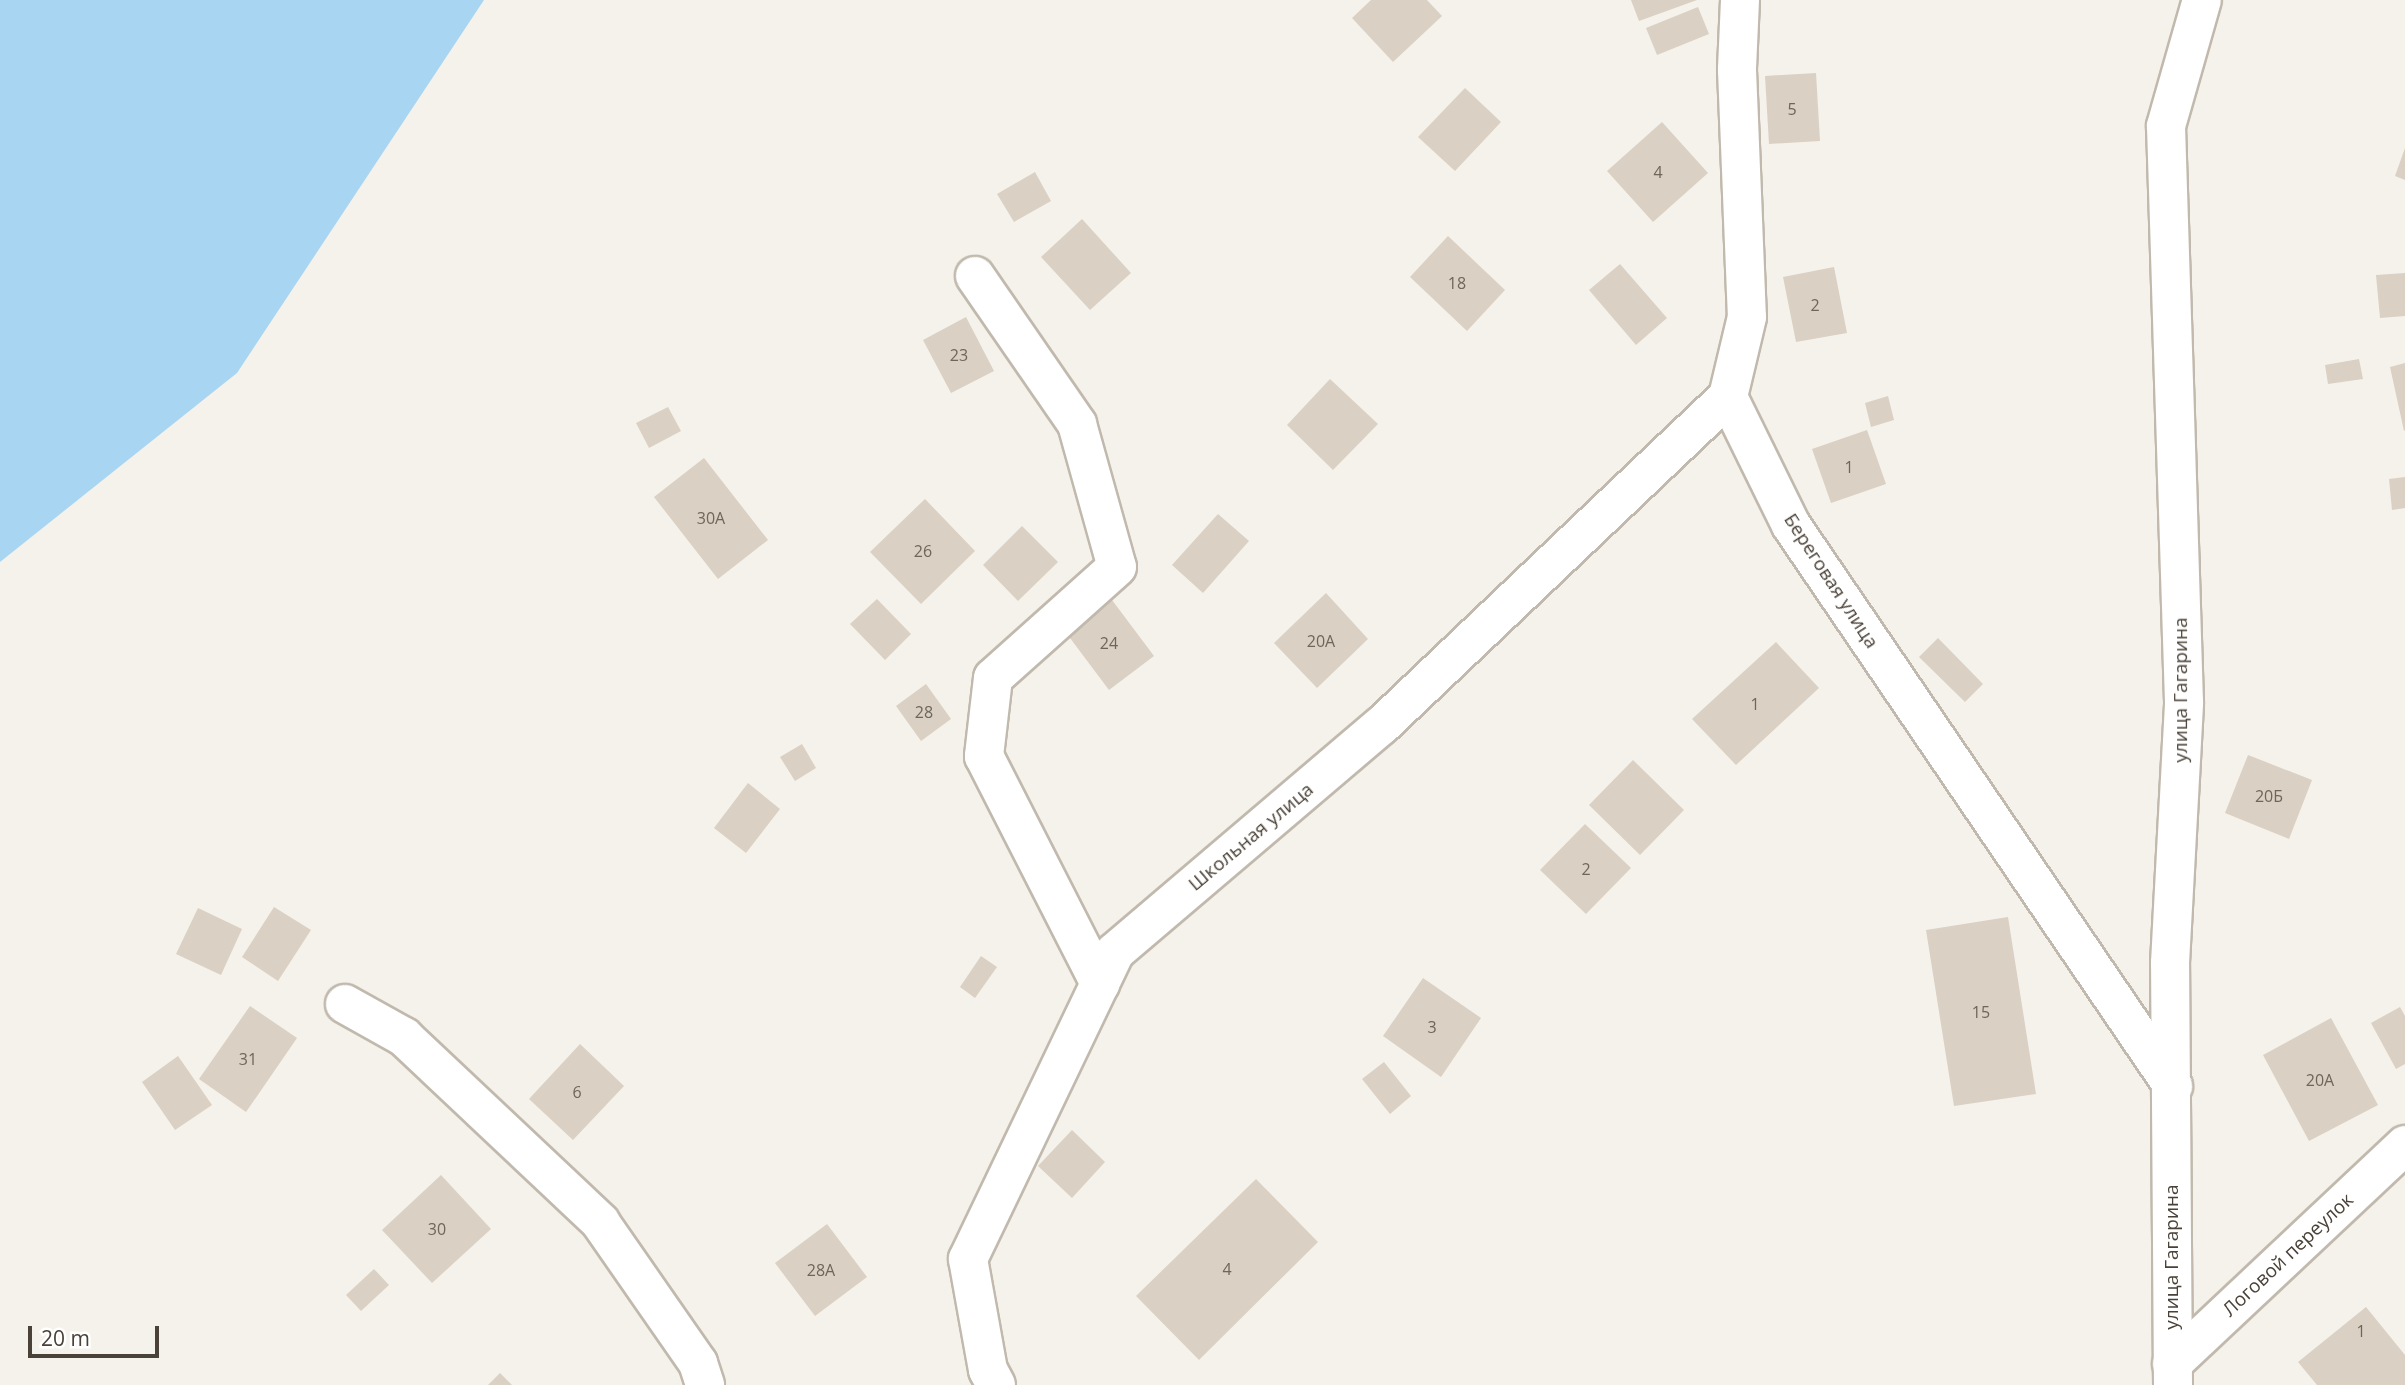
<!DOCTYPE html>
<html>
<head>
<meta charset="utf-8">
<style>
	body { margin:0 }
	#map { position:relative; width:2405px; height:1385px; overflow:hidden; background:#f5f2eb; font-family:"Open Sans",sans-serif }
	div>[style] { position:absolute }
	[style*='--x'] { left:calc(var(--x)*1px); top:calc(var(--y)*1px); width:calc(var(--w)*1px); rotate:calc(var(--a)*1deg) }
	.water>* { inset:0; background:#a8d5f1 }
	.building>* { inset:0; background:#dad0c3 }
	.roads { filter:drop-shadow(2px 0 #c1b9ad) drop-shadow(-2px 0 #c1b9ad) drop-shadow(0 2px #c1b9ad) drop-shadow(0 -2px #c1b9ad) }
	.minor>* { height:38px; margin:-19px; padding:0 19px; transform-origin:19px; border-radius:19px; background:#fff }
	span { translate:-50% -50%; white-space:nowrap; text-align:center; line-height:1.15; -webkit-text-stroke:5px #fff; paint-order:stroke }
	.number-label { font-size:16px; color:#6e665b }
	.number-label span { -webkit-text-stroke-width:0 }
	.street-label { font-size:19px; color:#4a4238 }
	.scale { position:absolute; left:28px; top:1326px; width:131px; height:32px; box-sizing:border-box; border:4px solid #4a4238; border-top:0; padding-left:9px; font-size:21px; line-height:24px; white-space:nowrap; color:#4a4238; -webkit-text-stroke:5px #fff; paint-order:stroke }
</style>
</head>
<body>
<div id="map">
	<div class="water">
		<i style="clip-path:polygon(0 0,484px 0,237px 373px,0 562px)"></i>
	</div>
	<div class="building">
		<i style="clip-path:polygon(1371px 0,1427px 0,1442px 16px,1393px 62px,1352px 18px)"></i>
		<i style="clip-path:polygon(1631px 0,1697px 0,1639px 21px)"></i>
		<i style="clip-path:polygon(1698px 7px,1709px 34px,1657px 55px,1646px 28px)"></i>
		<i style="clip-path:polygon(1816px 73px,1820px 141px,1769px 144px,1765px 76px)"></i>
		<i style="clip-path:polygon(1465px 88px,1501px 122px,1455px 171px,1418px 137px)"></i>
		<i style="clip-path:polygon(1662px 122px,1708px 173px,1653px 222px,1607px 171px)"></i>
		<i style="clip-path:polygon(2405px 148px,2405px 180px,2395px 176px)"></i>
		<i style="clip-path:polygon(1035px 172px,1051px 201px,1014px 222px,997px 194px)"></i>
		<i style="clip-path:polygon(1082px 219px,1131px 273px,1090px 310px,1041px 257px)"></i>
		<i style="clip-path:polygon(1448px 236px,1505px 290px,1467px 331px,1410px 277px)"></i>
		<i style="clip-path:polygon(1620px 264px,1667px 318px,1636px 345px,1589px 290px)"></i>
		<i style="clip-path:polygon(1834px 267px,1847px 333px,1796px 342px,1783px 277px)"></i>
		<i style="clip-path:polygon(2405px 273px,2405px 316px,2380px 318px,2376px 275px)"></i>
		<i style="clip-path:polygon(966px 317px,994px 371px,951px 393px,923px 340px)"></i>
		<i style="clip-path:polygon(2359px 359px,2363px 379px,2328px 384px,2325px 365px)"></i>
		<i style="clip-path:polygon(2405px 363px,2405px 430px,2404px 431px,2390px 367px)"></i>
		<i style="clip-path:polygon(1330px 379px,1378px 424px,1333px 470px,1287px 425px)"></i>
		<i style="clip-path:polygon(1888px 396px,1894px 420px,1871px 427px,1865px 403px)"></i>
		<i style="clip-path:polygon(668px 407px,681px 431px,649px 448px,636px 423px)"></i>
		<i style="clip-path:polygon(1867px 430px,1886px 484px,1831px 503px,1812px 449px)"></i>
		<i style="clip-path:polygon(704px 458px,768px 540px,718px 579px,654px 497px)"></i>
		<i style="clip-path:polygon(2405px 477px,2405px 508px,2392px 510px,2389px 479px)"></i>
		<i style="clip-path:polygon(925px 499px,975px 551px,921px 604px,870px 552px)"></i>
		<i style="clip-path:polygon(1218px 514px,1249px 541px,1203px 593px,1172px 565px)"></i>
		<i style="clip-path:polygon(1022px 526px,1058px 562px,1018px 601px,983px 565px)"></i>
		<i style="clip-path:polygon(1326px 593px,1368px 639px,1317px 688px,1274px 643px)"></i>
		<i style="clip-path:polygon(1109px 596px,1154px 656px,1109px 690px,1064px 630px)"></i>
		<i style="clip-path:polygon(877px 599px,911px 634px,885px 660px,850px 624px)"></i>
		<i style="clip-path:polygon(1938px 638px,1983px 684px,1965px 702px,1919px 657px)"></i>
		<i style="clip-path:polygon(1776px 642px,1819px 688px,1736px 765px,1692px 719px)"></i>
		<i style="clip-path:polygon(926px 684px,951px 719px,921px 741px,896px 706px)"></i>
		<i style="clip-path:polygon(802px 744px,816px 768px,795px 781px,780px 757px)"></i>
		<i style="clip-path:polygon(2248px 755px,2312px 780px,2289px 839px,2225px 813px)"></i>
		<i style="clip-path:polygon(1633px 760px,1684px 810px,1640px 855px,1589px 805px)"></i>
		<i style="clip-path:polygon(748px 783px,780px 809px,746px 853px,714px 828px)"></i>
		<i style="clip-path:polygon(1585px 824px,1631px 868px,1586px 914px,1540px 870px)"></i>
		<i style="clip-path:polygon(274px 907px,311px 930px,278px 981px,242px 957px)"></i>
		<i style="clip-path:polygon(198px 908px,242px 929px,221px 975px,176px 954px)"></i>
		<i style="clip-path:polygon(2008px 917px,2036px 1094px,1954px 1106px,1926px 930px)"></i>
		<i style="clip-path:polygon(981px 956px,997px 967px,975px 998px,960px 987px)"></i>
		<i style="clip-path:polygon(1423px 978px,1481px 1018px,1441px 1077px,1383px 1036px)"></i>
		<i style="clip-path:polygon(250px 1006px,297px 1038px,246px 1112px,199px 1079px)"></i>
		<i style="clip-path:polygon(2400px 1007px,2405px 1016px,2405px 1064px,2396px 1069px,2371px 1023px)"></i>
		<i style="clip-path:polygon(2331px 1018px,2378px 1105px,2309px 1141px,2263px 1055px)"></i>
		<i style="clip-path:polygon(580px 1044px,624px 1086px,573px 1140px,529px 1099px)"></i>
		<i style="clip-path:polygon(178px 1056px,212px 1105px,175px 1130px,142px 1082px)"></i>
		<i style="clip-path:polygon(1384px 1062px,1411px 1096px,1390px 1114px,1362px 1079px)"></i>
		<i style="clip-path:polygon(1072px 1130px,1105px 1162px,1072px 1198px,1038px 1166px)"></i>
		<i style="clip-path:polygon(441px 1175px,491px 1229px,432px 1283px,382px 1230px)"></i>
		<i style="clip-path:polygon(1256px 1179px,1318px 1242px,1199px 1360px,1136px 1296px)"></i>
		<i style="clip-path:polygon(827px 1224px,867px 1277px,815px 1316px,775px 1263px)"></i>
		<i style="clip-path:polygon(374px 1269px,389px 1285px,361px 1311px,346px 1295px)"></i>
		<i style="clip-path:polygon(2366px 1307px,2405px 1355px,2405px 1385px,2317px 1385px,2298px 1362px)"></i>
		<i style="clip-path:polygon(500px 1373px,512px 1385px,488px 1385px)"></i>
	</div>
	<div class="roads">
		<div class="minor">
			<i style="--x:1740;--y:0;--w:70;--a:92.5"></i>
			<i style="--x:1737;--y:70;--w:247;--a:87.7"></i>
			<i style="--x:1747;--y:317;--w:82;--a:103.4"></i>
			<i style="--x:1728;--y:397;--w:143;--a:63.8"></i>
			<i style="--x:1791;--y:525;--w:679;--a:55.75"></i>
			<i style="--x:975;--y:276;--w:180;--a:55.4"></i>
			<i style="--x:1077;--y:424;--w:148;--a:74.4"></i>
			<i style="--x:1117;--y:567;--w:166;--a:138.2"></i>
			<i style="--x:993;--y:678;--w:79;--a:96.6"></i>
			<i style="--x:984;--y:756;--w:256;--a:63"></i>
			<i style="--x:345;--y:1004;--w:68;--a:29.2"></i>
			<i style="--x:404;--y:1037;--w:270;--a:43.3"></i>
			<i style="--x:600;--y:1222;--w:172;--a:55.2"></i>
			<i style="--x:698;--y:1363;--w:23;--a:72"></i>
			<i style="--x:2172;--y:1364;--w:320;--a:-43.2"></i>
			<i style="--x:996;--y:1385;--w:17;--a:-118"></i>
			<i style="--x:988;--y:1370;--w:113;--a:-100.2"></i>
			<i style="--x:968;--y:1259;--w:340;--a:-64.4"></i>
			<i style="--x:1115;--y:952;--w:349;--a:-40.4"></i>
			<i style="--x:1381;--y:726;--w:478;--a:-43.5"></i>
			<i style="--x:2173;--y:1385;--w:422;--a:-90.4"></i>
			<i style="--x:2170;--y:963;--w:261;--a:-86.9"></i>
			<i style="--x:2184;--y:702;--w:576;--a:-91.79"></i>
			<i style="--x:2166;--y:126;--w:131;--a:-74.1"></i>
		</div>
	</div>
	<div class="number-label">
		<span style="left:1792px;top:109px">5</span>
		<span style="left:1658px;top:172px">4</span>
		<span style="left:1457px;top:283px">18</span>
		<span style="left:1815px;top:305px">2</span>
		<span style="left:959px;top:355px">23</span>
		<span style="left:1849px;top:467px">1</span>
		<span style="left:711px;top:518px">30А</span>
		<span style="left:923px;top:551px">26</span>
		<span style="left:1321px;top:641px">20А</span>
		<span style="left:1109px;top:643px">24</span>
		<span style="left:1755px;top:704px">1</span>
		<span style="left:924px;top:712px">28</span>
		<span style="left:2269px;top:796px">20Б</span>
		<span style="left:1586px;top:869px">2</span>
		<span style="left:1981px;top:1012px">15</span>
		<span style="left:1432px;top:1027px">3</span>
		<span style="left:248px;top:1059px">31</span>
		<span style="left:2320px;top:1080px">20А</span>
		<span style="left:577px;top:1092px">6</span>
		<span style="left:437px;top:1229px">30</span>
		<span style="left:1227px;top:1269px">4</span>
		<span style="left:821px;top:1270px">28А</span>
		<span style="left:2361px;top:1331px">1</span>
	</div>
	<div class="street-label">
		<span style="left:1831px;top:581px;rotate:57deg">Береговая улица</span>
		<span style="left:2181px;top:690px;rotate:-90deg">улица Гагарина</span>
		<span style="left:1251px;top:837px;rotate:-40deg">Школьная улица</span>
		<span style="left:2288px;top:1255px;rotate:-43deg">Логовой переулок</span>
		<span style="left:2172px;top:1257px;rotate:-90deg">улица Гагарина</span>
	</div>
	<div class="scale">20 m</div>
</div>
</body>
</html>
